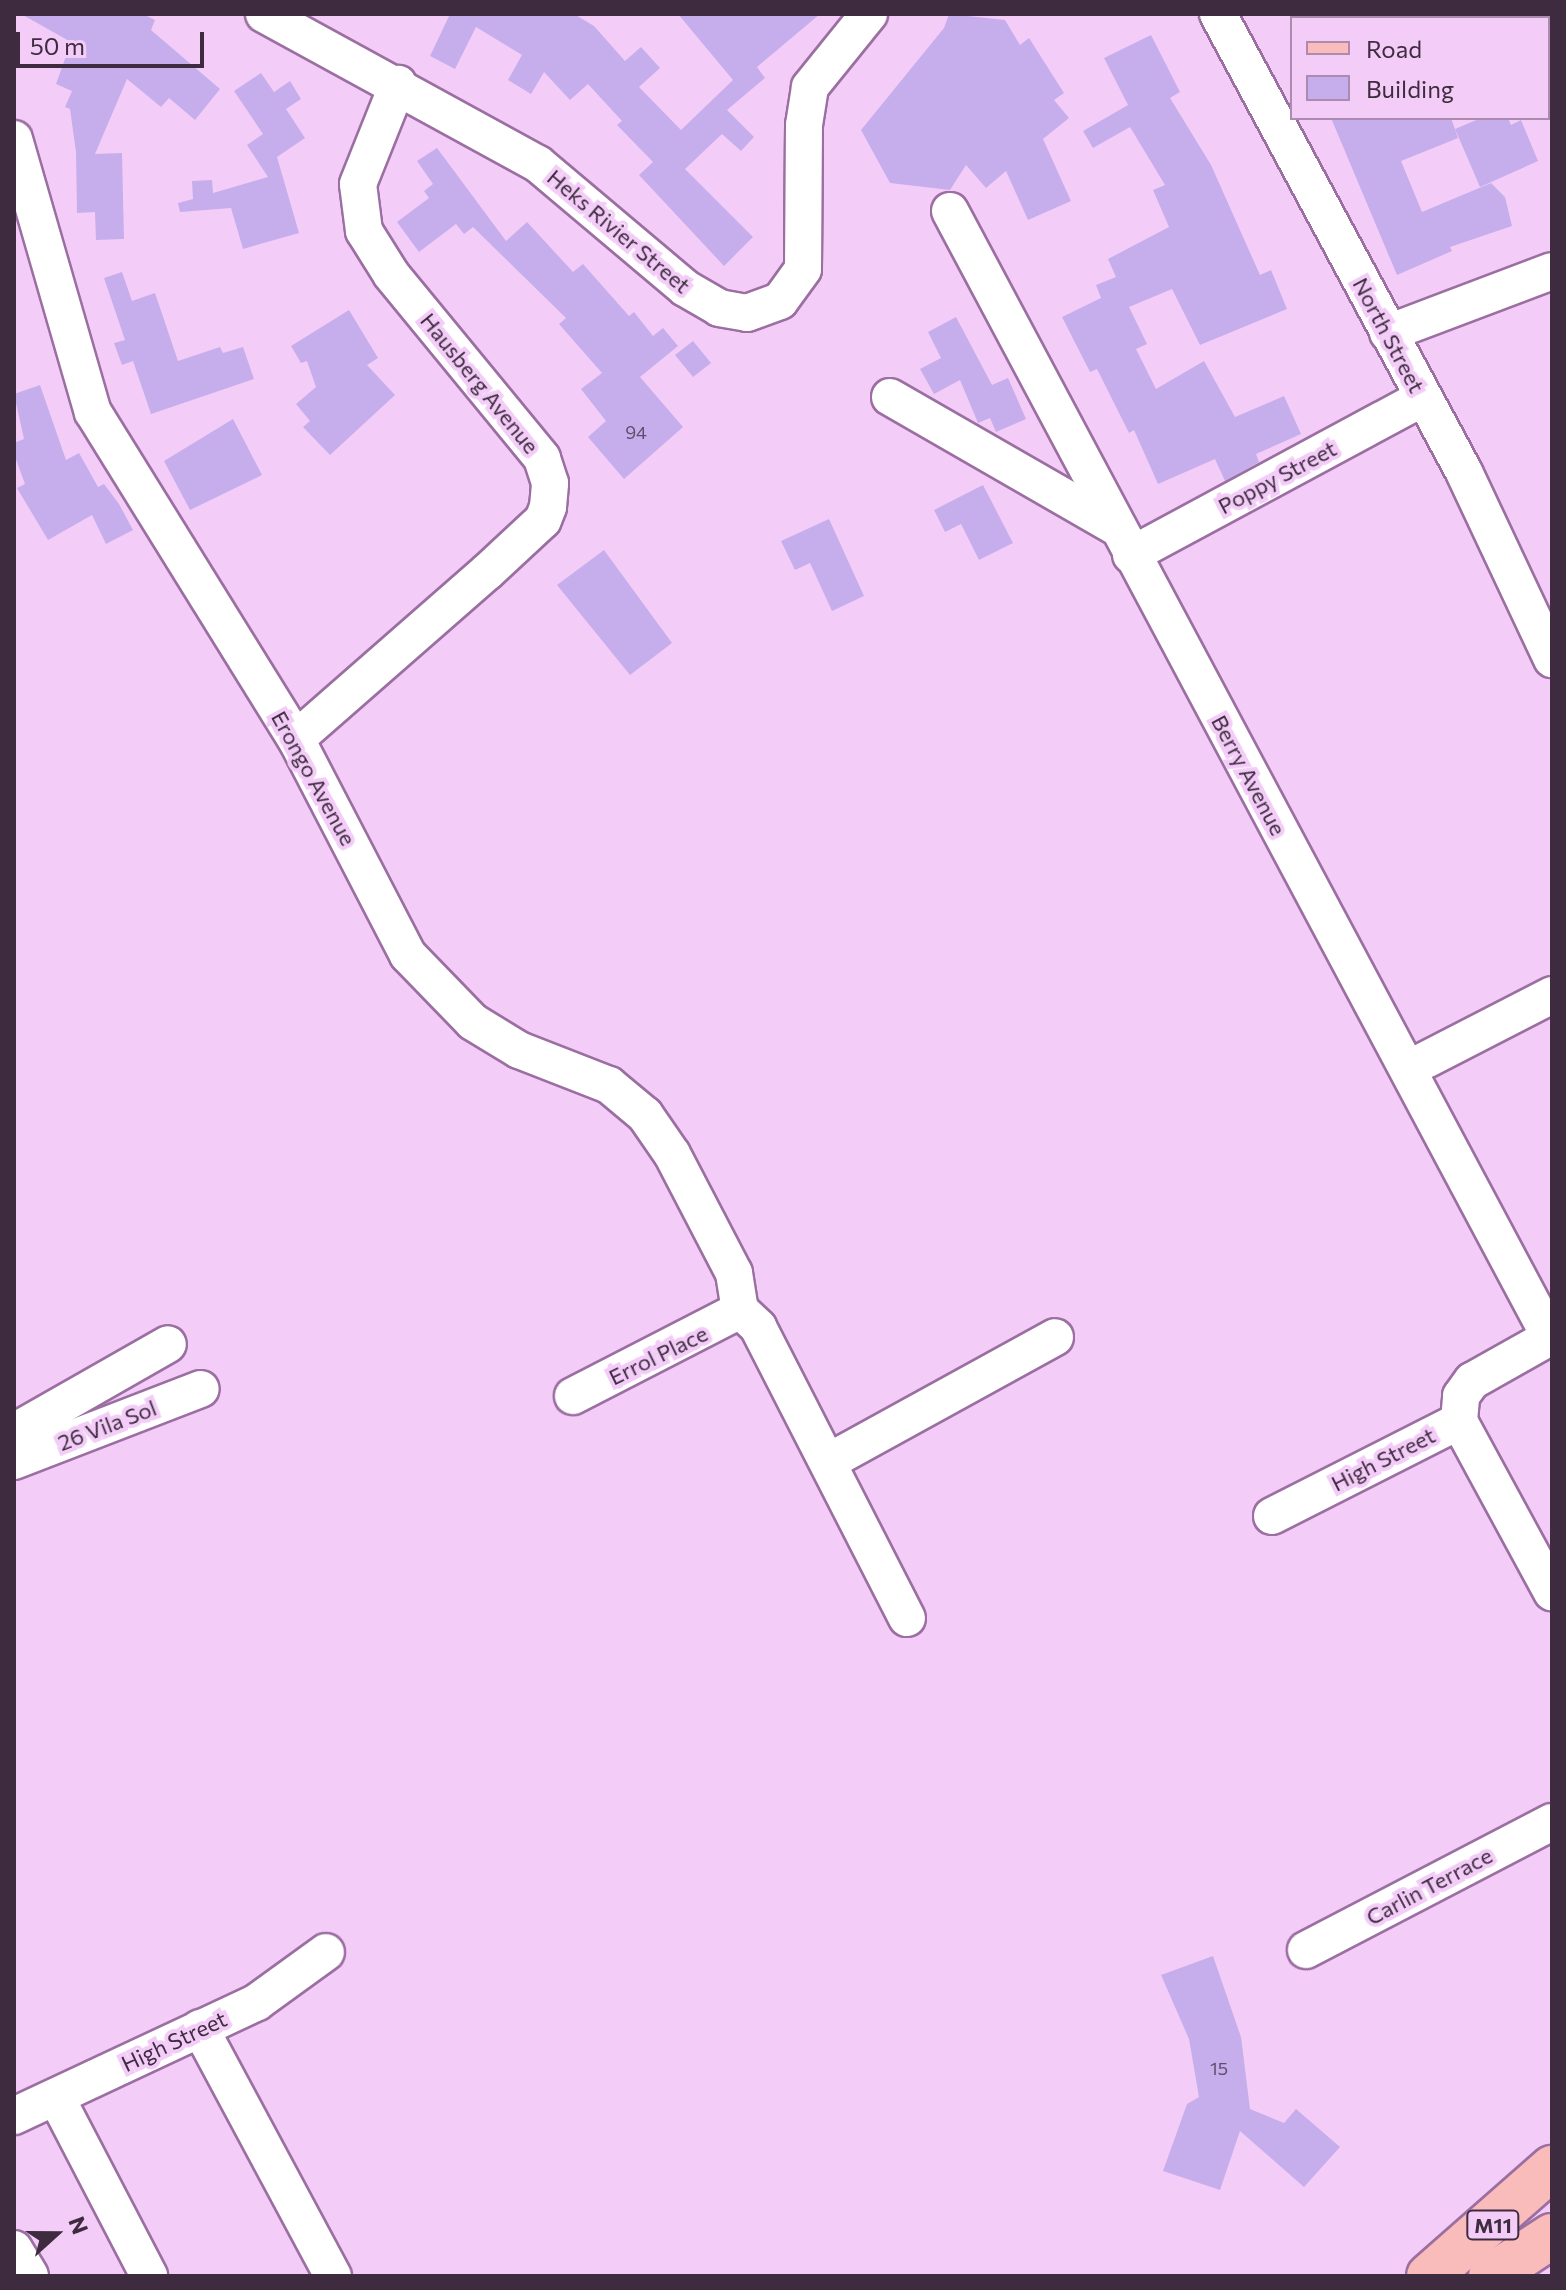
<!DOCTYPE html>
<html>
<head>
<meta charset="utf-8">
<style>
	body { margin:0 }
	#map { position:relative; width:1566px; height:2290px; overflow:hidden; background:#f3cdf8; font-family:Commissioner,sans-serif }
	div>[style] { position:absolute }
	[style*='--x'] { left:calc(var(--x)*1px); top:calc(var(--y)*1px); width:calc(var(--w)*1px); rotate:calc(var(--a)*1deg) }
	.building>* { inset:0; background:#c6aeec }
	.roads { filter:drop-shadow(2px 0 #9b6fa1) drop-shadow(-2px 0 #9b6fa1) drop-shadow(0 2px #9b6fa1) drop-shadow(0 -2px #9b6fa1) }
	.minor>* { height:36px; margin:-18px; padding:0 18px; transform-origin:18px; border-radius:18px; background:#fff }
	.major>* { height:44px; margin:-22px; padding:0 22px; transform-origin:22px; border-radius:22px; background:#fabcba }
	span { translate:-50% -50%; white-space:nowrap; text-align:center; line-height:1.15; -webkit-text-stroke:8px #f3cdf8; paint-order:stroke }
	.number-label { font-size:18px; color:#604c6b }
	.number-label span { -webkit-text-stroke-width:0 }
	.shield-label span { padding:2px 6px; background:#f3cdf8; border:2px solid; border-radius:6px; -webkit-text-stroke-width:0 }
	.shield-label { font-size:20px; color:#3e2b40; font-weight:700 }
	.street-label { font-size:22px; color:#3e2b40 }
	.frame { position:absolute; inset:0; border:16px solid #3e2b40; pointer-events:none }
	.legend { position:absolute; left:1290px; top:16px; width:260px; height:104px; box-sizing:border-box; background:#f3cdf8; border:2px solid #ab8cae; margin:0; padding:10px 14px; list-style:none; font-size:24px; color:#3e2b40 }
	.legend li { display:flex; align-items:center; gap:16px; height:40px }
	.legend b { width:40px; border:2px solid #ab8cae }
	.north { position:absolute; left:16px; top:2194px; width:80px; height:80px; -webkit-text-stroke:6px #f3cdf8; paint-order:stroke; rotate:69deg; font-size:22px; font-weight:700; line-height:32px; text-align:center; color:#3e2b40 }
	.north::after { content:''; display:block; margin:auto; width:28px; height:36px; background:#3e2b40; clip-path:polygon(50% 0,100% 100%,50% 72%,0 100%) }
	.scale { position:absolute; left:16px; top:32px; width:188px; height:36px; box-sizing:border-box; border:4px solid #3e2b40; border-top:0; padding-left:10px; font-size:24px; line-height:28px; white-space:nowrap; color:#3e2b40; -webkit-text-stroke:6px #f3cdf8; paint-order:stroke }
</style>
</head>
<body>
<div id="map">
	<div class="building">
		<i style="clip-path:polygon(21px 14px,143px 14px,155px 20px,151px 30px,220px 89px,195px 120px,169px 98px,161px 107px,127px 79px,95px 154px,122px 153px,124px 239px,96px 240px,95px 212px,77px 213px,76px 152px,70px 109px,65px 107px,72px 91px,56px 84px,71px 42px)"></i>
		<i style="clip-path:polygon(450px 14px,574px 14px,594px 26px,625px 61px,641px 47px,660px 68px,639px 87px,681px 130px,733px 80px,678px 14px,820px 14px,757px 67px,765px 78px,727px 110px,754px 137px,741px 151px,722px 134px,685px 169px,753px 237px,724px 266px,639px 175px,653px 162px,617px 125px,622px 121px,588px 84px,570px 100px,544px 72px,531px 94px,508px 80px,522px 55px,476px 27px,455px 69px,430px 56px)"></i>
		<i style="clip-path:polygon(949px 14px,1005px 20px,1020px 45px,1029px 38px,1064px 93px,1054px 100px,1069px 118px,1043px 139px,1071px 201px,1028px 220px,1006px 171px,986px 188px,966px 165px,950px 190px,890px 183px,861px 130px,944px 28px)"></i>
		<i style="clip-path:polygon(1151px 35px,1180px 92px,1170px 98px,1211px 165px,1260px 275px,1271px 270px,1287px 309px,1200px 345px,1172px 289px,1129px 307px,1147px 344px,1136px 349px,1156px 389px,1204px 361px,1235px 417px,1284px 396px,1301px 434px,1256px 454px,1259px 462px,1225px 481px,1215px 459px,1158px 484px,1134px 430px,1129px 433px,1097px 369px,1090px 372px,1062px 317px,1101px 298px,1096px 285px,1116px 277px,1108px 259px,1169px 227px,1153px 190px,1165px 185px,1130px 127px,1093px 148px,1083px 131px,1128px 105px,1104px 58px)"></i>
		<i style="clip-path:polygon(261px 73px,274px 92px,290px 81px,301px 99px,286px 109px,305px 138px,277px 157px,299px 233px,243px 249px,231px 208px,180px 212px,178px 203px,193px 199px,192px 181px,212px 180px,213px 193px,268px 177px,247px 145px,263px 134px,234px 91px)"></i>
		<i style="clip-path:polygon(1331px 118px,1451px 118px,1458px 138px,1401px 161px,1422px 212px,1491px 183px,1505px 197px,1512px 226px,1450px 247px,1452px 251px,1397px 275px)"></i>
		<i style="clip-path:polygon(1481px 118px,1508px 118px,1511px 125px,1521px 120px,1538px 161px,1480px 187px,1455px 129px)"></i>
		<i style="clip-path:polygon(437px 148px,506px 241px,527px 222px,573px 272px,583px 264px,629px 316px,634px 312px,653px 336px,663px 328px,678px 346px,640px 377px,683px 427px,624px 479px,588px 437px,606px 421px,581px 389px,602px 373px,559px 324px,566px 318px,473px 227px,464px 234px,456px 224px,419px 252px,397px 222px,429px 198px,424px 191px,433px 184px,417px 161px)"></i>
		<i style="clip-path:polygon(122px 272px,132px 301px,155px 293px,178px 361px,220px 347px,223px 353px,243px 347px,254px 379px,151px 414px,133px 361px,122px 365px,114px 343px,125px 340px,104px 278px)"></i>
		<i style="clip-path:polygon(349px 310px,378px 358px,367px 365px,395px 395px,330px 455px,303px 427px,310px 421px,296px 404px,316px 387px,307px 361px,301px 363px,291px 346px)"></i>
		<i style="clip-path:polygon(956px 317px,992px 385px,1008px 378px,1026px 419px,996px 432px,990px 418px,978px 423px,960px 380px,934px 394px,920px 369px,941px 358px,928px 332px)"></i>
		<i style="clip-path:polygon(693px 341px,711px 363px,693px 377px,675px 355px)"></i>
		<i style="clip-path:polygon(40px 385px,66px 460px,79px 453px,98px 487px,104px 484px,119px 504px,133px 530px,106px 544px,92px 515px,48px 540px,17px 488px,25px 484px,14px 454px,14px 443px,24px 439px,14px 394px)"></i>
		<i style="clip-path:polygon(233px 419px,262px 475px,190px 510px,164px 461px)"></i>
		<i style="clip-path:polygon(983px 485px,1013px 543px,979px 560px,961px 524px,945px 532px,934px 510px)"></i>
		<i style="clip-path:polygon(829px 519px,864px 596px,832px 611px,810px 563px,795px 570px,781px 541px)"></i>
		<i style="clip-path:polygon(604px 550px,672px 643px,630px 675px,557px 585px)"></i>
		<i style="clip-path:polygon(1213px 1956px,1241px 2037px,1250px 2109px,1284px 2123px,1296px 2109px,1340px 2147px,1304px 2187px,1240px 2131px,1220px 2190px,1163px 2171px,1187px 2104px,1199px 2097px,1189px 2039px,1161px 1975px)"></i>
	</div>
	<div class="roads">
		<div class="minor">
			<i style="--x:264;--y:14;--w:312;--a:28.7"></i>
			<i style="--x:538;--y:164;--w:192;--a:40.1"></i>
			<i style="--x:685;--y:288;--w:39;--a:30"></i>
			<i style="--x:719;--y:308;--w:28;--a:10"></i>
			<i style="--x:747;--y:313;--w:35;--a:-20"></i>
			<i style="--x:780;--y:301;--w:39;--a:-54"></i>
			<i style="--x:803;--y:269;--w:144;--a:-89.6"></i>
			<i style="--x:804;--y:125;--w:38;--a:-81"></i>
			<i style="--x:810;--y:87;--w:94;--a:-51.1"></i>
			<i style="--x:1218;--y:14;--w:520;--a:61.76"></i>
			<i style="--x:1464;--y:472;--w:207;--a:64.8"></i>
			<i style="--x:1526;--y:14;--w:4;--a:63"></i>
			<i style="--x:1548;--y:72;--w:12;--a:70"></i>
			<i style="--x:14;--y:139;--w:284;--a:73.9"></i>
			<i style="--x:93;--y:412;--w:385;--a:58.2"></i>
			<i style="--x:296;--y:739;--w:243;--a:62.6"></i>
			<i style="--x:408;--y:955;--w:93;--a:45.9"></i>
			<i style="--x:473;--y:1022;--w:54;--a:31.3"></i>
			<i style="--x:519;--y:1050;--w:97;--a:21.3"></i>
			<i style="--x:609;--y:1085;--w:47;--a:39.8"></i>
			<i style="--x:645;--y:1115;--w:47;--a:55.3"></i>
			<i style="--x:672;--y:1154;--w:134;--a:62.5"></i>
			<i style="--x:734;--y:1273;--w:37;--a:81"></i>
			<i style="--x:950;--y:211;--w:1276;--a:61.95"></i>
			<i style="--x:1388;--y:333;--w:175;--a:-20.7"></i>
			<i style="--x:890;--y:397;--w:258;--a:29.9"></i>
			<i style="--x:1131;--y:555;--w:331;--a:-28.3"></i>
			<i style="--x:296;--y:739;--w:254;--a:-41.2"></i>
			<i style="--x:487;--y:572;--w:76;--a:-42.9"></i>
			<i style="--x:543;--y:520;--w:14;--a:-69"></i>
			<i style="--x:548;--y:507;--w:24;--a:-85"></i>
			<i style="--x:550;--y:483;--w:26;--a:-108"></i>
			<i style="--x:542;--y:458;--w:238;--a:-129.4"></i>
			<i style="--x:391;--y:274;--w:51;--a:-122.1"></i>
			<i style="--x:364;--y:231;--w:47;--a:-97.3"></i>
			<i style="--x:358;--y:184;--w:108;--a:-68.2"></i>
			<i style="--x:1408;--y:1069;--w:162;--a:-27.2"></i>
			<i style="--x:740;--y:1310;--w:25;--a:43"></i>
			<i style="--x:758;--y:1327;--w:327;--a:62.9"></i>
			<i style="--x:573;--y:1396;--w:188;--a:-27.2"></i>
			<i style="--x:1459;--y:1421;--w:195;--a:61.5"></i>
			<i style="--x:14;--y:1432;--w:177;--a:-29.7"></i>
			<i style="--x:14;--y:1461;--w:200;--a:-21.1"></i>
			<i style="--x:828;--y:1462;--w:259;--a:-28.8"></i>
			<i style="--x:1272;--y:1516;--w:210;--a:-26.9"></i>
			<i style="--x:1459;--y:1421;--w:25;--a:-85"></i>
			<i style="--x:1461;--y:1396;--w:19;--a:-54"></i>
			<i style="--x:1472;--y:1381;--w:92;--a:-29.4"></i>
			<i style="--x:1306;--y:1950;--w:277;--a:-27.5"></i>
			<i style="--x:200;--y:2028;--w:281;--a:61.8"></i>
			<i style="--x:56;--y:2097;--w:202;--a:62.5"></i>
			<i style="--x:14;--y:2116;--w:268;--a:-25.1"></i>
			<i style="--x:257;--y:2002;--w:85;--a:-35.9"></i>
			<i style="--x:14;--y:2249;--w:31;--a:59"></i>
		</div>
		<div class="major">
			<i style="--x:1429;--y:2276;--w:164;--a:-41.3"></i>
			<i style="--x:1491;--y:2276;--w:73;--a:-33.3"></i>
		</div>
	</div>
	<div class="number-label">
		<span style="left:636px;top:432px">94</span>
		<span style="left:1219px;top:2068px">15</span>
	</div>
	<div class="shield-label">
		<span style="left:1493px;top:2225px">M11</span>
	</div>
	<div class="street-label">
		<span style="left:619px;top:231px;rotate:40deg">Heks Rivier Street</span>
		<span style="left:1389px;top:335px;rotate:62deg">North Street</span>
		<span style="left:480px;top:383px;rotate:51deg">Hausberg Avenue</span>
		<span style="left:1277px;top:477px;rotate:-28deg">Poppy Street</span>
		<span style="left:1249px;top:775px;rotate:62deg">Berry Avenue</span>
		<span style="left:314px;top:778px;rotate:61deg">Erongo Avenue</span>
		<span style="left:658px;top:1355px;rotate:-26deg">Errol Place</span>
		<span style="left:107px;top:1425px;rotate:-21deg">26 Vila Sol</span>
		<span style="left:1383px;top:1459px;rotate:-27deg">High Street</span>
		<span style="left:1429px;top:1886px;rotate:-28deg">Carlin Terrace</span>
		<span style="left:174px;top:2041px;rotate:-25deg">High Street</span>
	</div>
	<div class="frame"></div>
	<ul class="legend">
	<li><b style="height:10px;background:#fabcba"></b>Road</li>
	<li><b style="height:22px;background:#c6aeec"></b>Building</li>
	</ul>
	<div class="north">N</div>
	<div class="scale">50 m</div>
</div>
</body>
</html>
